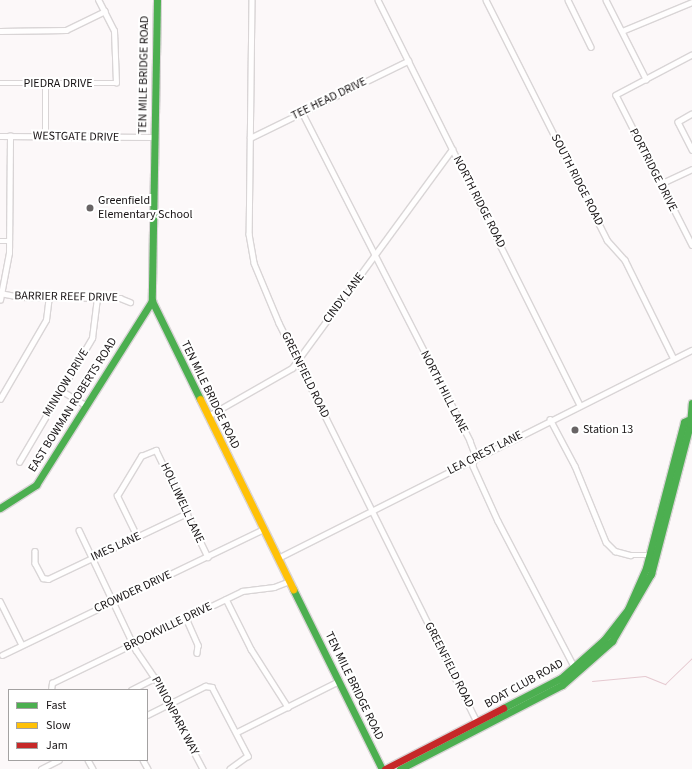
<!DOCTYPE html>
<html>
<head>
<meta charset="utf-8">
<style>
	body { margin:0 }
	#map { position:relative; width:692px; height:769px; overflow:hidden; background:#fcf8f9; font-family:"Source Sans 3",sans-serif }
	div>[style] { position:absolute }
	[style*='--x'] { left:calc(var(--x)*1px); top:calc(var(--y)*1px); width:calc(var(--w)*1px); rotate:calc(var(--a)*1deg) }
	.stream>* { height:1px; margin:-0.5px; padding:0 0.5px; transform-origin:0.5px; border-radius:0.5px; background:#e5c9d0 }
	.roads { filter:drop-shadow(1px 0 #d9d5d6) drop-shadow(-1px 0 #d9d5d6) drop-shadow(0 1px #d9d5d6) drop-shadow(0 -1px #d9d5d6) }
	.street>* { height:4.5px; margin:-2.25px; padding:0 2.25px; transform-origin:2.25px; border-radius:2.25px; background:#fffefe }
	.fast>* { height:7px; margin:-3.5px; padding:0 3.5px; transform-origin:3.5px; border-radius:3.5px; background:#4caf50 }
	.slow>* { height:7px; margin:-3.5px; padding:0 3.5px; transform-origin:3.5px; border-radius:3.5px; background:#ffc107 }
	.jam>* { height:7px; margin:-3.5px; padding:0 3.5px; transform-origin:3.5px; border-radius:3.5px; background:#c62828 }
	.dots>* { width:11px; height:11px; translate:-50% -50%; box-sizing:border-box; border:2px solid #fff; border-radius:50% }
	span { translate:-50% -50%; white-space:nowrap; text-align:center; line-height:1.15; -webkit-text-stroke:4px #fff; paint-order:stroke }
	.street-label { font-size:12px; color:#181415 }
	.poi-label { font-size:12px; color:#181415 }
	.left { translate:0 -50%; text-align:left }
	.legend { position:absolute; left:8px; top:689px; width:140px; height:72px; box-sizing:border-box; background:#fff; border:1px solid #a3a1a1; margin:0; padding:5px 7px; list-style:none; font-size:12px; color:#181415 }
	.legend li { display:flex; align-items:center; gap:8px; height:20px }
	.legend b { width:20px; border:1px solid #a3a1a1 }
</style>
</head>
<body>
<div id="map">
	<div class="stream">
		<i style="--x:592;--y:681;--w:53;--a:-5.4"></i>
		<i style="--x:645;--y:676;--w:22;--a:22"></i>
		<i style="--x:665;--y:684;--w:37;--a:-44"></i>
	</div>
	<div class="roads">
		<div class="street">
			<i style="--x:252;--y:0;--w:234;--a:90.7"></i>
			<i style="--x:249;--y:234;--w:29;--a:80"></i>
			<i style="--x:254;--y:263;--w:65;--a:67.4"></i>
			<i style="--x:279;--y:323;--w:445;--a:63.6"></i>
			<i style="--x:378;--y:0;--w:453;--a:63.5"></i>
			<i style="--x:486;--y:0;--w:269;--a:63.2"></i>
			<i style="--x:607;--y:240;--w:27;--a:48"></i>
			<i style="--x:625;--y:260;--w:108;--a:63.7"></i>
			<i style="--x:568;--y:0;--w:52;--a:63.9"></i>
			<i style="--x:606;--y:0;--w:89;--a:63.1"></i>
			<i style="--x:0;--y:31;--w:66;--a:-0.9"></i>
			<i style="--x:66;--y:30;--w:43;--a:-26"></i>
			<i style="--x:622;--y:31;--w:76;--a:-22.5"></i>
			<i style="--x:692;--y:55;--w:86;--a:152.2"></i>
			<i style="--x:616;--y:95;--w:168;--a:63.1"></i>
			<i style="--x:0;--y:83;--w:116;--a:0"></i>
			<i style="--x:116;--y:83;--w:52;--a:-92.2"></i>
			<i style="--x:114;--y:31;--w:35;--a:-117"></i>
			<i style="--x:302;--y:112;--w:369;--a:62.9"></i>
			<i style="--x:470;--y:441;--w:14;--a:69"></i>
			<i style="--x:475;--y:454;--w:12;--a:99"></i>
			<i style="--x:473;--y:466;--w:60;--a:65.6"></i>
			<i style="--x:498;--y:521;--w:166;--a:62.4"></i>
			<i style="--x:692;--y:114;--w:16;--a:150"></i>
			<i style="--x:678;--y:122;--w:31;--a:63"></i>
			<i style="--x:0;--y:136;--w:153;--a:0.4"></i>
			<i style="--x:45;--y:136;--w:52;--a:-90"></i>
			<i style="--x:250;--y:138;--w:176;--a:-26"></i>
			<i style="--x:660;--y:184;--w:35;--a:-25"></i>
			<i style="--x:0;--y:241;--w:9;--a:0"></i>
			<i style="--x:0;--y:293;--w:20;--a:11"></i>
			<i style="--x:20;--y:297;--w:100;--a:0.6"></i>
			<i style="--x:120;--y:298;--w:11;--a:22"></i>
			<i style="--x:0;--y:300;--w:48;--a:-79.2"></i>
			<i style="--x:9;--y:253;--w:117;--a:-89.5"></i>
			<i style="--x:62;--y:391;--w:29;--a:31"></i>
			<i style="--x:0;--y:399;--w:91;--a:-59.8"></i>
			<i style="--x:46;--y:320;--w:23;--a:-83"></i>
			<i style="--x:208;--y:416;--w:97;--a:-29.7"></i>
			<i style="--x:292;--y:368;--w:271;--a:-53.8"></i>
			<i style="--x:550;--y:419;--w:53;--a:62"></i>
			<i style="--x:575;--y:466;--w:82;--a:67.8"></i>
			<i style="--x:606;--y:542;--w:13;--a:45"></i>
			<i style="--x:615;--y:551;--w:16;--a:15"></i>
			<i style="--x:630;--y:555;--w:20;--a:0"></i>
			<i style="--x:19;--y:462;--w:144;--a:-59.5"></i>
			<i style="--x:92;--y:338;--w:40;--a:-82.9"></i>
			<i style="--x:79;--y:530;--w:133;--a:64.6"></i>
			<i style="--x:136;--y:650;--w:34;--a:56"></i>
			<i style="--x:155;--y:678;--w:103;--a:62.2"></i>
			<i style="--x:137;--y:537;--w:46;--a:-116"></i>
			<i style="--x:117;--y:496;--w:47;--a:-59"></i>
			<i style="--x:141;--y:456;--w:16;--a:-22"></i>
			<i style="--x:156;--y:450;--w:119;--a:64.1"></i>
			<i style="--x:35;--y:551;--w:12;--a:90"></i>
			<i style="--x:35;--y:563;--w:17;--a:62"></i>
			<i style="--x:43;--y:578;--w:5;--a:11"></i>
			<i style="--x:48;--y:579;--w:154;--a:-25.4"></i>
			<i style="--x:278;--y:558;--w:463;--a:-26.7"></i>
			<i style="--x:226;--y:599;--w:56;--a:63.4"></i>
			<i style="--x:251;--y:649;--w:69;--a:57.5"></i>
			<i style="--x:0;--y:601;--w:49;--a:63.4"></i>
			<i style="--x:186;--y:618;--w:30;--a:66"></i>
			<i style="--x:198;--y:645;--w:8;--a:97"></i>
			<i style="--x:2;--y:655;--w:291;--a:-25.7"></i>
			<i style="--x:51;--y:690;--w:7;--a:-82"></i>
			<i style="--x:52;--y:683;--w:211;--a:-25.8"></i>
			<i style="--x:242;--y:591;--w:32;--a:-7"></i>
			<i style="--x:274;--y:587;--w:17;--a:-21"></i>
			<i style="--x:131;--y:690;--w:27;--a:-27"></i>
			<i style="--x:147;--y:715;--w:65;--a:-26.6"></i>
			<i style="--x:205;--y:686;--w:7;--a:8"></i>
			<i style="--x:212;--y:687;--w:78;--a:62.4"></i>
			<i style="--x:248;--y:756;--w:22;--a:144"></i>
			<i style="--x:237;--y:732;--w:114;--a:-26.6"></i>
			<i style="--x:88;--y:760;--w:10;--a:61"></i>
			<i style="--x:143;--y:760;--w:10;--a:61"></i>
			<i style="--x:41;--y:769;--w:20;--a:-27"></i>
		</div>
		<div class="fast">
			<i style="--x:157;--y:0;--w:301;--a:91"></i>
			<i style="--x:152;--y:301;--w:109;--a:63.9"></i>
			<i style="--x:0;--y:508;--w:43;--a:-32.6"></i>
			<i style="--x:36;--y:485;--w:218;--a:-57.8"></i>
			<i style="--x:293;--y:589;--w:201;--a:63.7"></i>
			<i style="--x:503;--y:708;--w:65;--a:-27.3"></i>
			<i style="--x:561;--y:678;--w:57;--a:-41.5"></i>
			<i style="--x:604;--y:640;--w:39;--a:-52"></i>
			<i style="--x:628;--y:609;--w:45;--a:-66.3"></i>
			<i style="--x:646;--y:568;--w:151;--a:-75.4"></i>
			<i style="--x:684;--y:422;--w:4;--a:-27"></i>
			<i style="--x:400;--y:769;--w:182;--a:-27.4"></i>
			<i style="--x:562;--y:685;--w:67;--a:-41.3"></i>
			<i style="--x:612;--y:641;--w:78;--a:-59.8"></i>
			<i style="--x:651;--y:574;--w:155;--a:-75.4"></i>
			<i style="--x:690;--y:424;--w:21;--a:-85"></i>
		</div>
		<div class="slow">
			<i style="--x:200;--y:399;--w:212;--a:63.9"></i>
		</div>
		<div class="jam">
			<i style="--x:385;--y:769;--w:133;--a:-27.3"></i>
		</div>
	</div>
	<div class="dots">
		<i style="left:90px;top:208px;background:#686465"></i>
		<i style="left:575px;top:430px;background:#686465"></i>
	</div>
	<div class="street-label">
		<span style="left:144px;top:75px;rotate:-89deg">TEN MILE BRIDGE ROAD</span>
		<span style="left:58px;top:84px">PIEDRA DRIVE</span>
		<span style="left:329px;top:99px;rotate:-26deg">TEE HEAD DRIVE</span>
		<span style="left:76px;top:137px;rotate:1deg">WESTGATE DRIVE</span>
		<span style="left:653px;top:170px;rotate:63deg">PORTRIDGE DRIVE</span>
		<span style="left:577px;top:180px;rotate:63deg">SOUTH RIDGE ROAD</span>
		<span style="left:479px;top:202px;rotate:63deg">NORTH RIDGE ROAD</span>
		<span style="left:66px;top:297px;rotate:1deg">BARRIER REEF DRIVE</span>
		<span style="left:344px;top:298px;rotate:-53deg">CINDY LANE</span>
		<span style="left:305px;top:375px;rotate:64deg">GREENFIELD ROAD</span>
		<span style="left:66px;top:383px;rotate:-59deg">MINNOW DRIVE</span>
		<span style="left:444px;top:392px;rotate:63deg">NORTH HILL LANE</span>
		<span style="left:210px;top:395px;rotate:64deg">TEN MILE BRIDGE ROAD</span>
		<span style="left:73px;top:405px;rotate:-58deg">EAST BOWMAN ROBERTS ROAD</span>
		<span style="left:485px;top:453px;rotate:-27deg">LEA CREST LANE</span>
		<span style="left:182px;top:503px;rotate:65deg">HOLLIWELL LANE</span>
		<span style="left:116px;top:547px;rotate:-25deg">IMES LANE</span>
		<span style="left:133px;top:592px;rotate:-25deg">CROWDER DRIVE</span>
		<span style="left:168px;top:627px;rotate:-26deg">BROOKVILLE DRIVE</span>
		<span style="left:449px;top:665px;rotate:63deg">GREENFIELD ROAD</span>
		<span style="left:524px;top:684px;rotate:-29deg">BOAT CLUB ROAD</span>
		<span style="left:354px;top:686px;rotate:64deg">TEN MILE BRIDGE ROAD</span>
		<span style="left:175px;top:716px;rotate:62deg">PINIONPARK WAY</span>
	</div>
	<div class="poi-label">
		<span class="left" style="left:98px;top:208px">Greenfield<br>Elementary School</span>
		<span class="left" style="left:583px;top:430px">Station 13</span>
	</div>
	<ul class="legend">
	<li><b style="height:5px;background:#4caf50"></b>Fast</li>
	<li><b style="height:5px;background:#ffc107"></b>Slow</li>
	<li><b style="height:5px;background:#c62828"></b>Jam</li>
	</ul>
</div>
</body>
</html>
